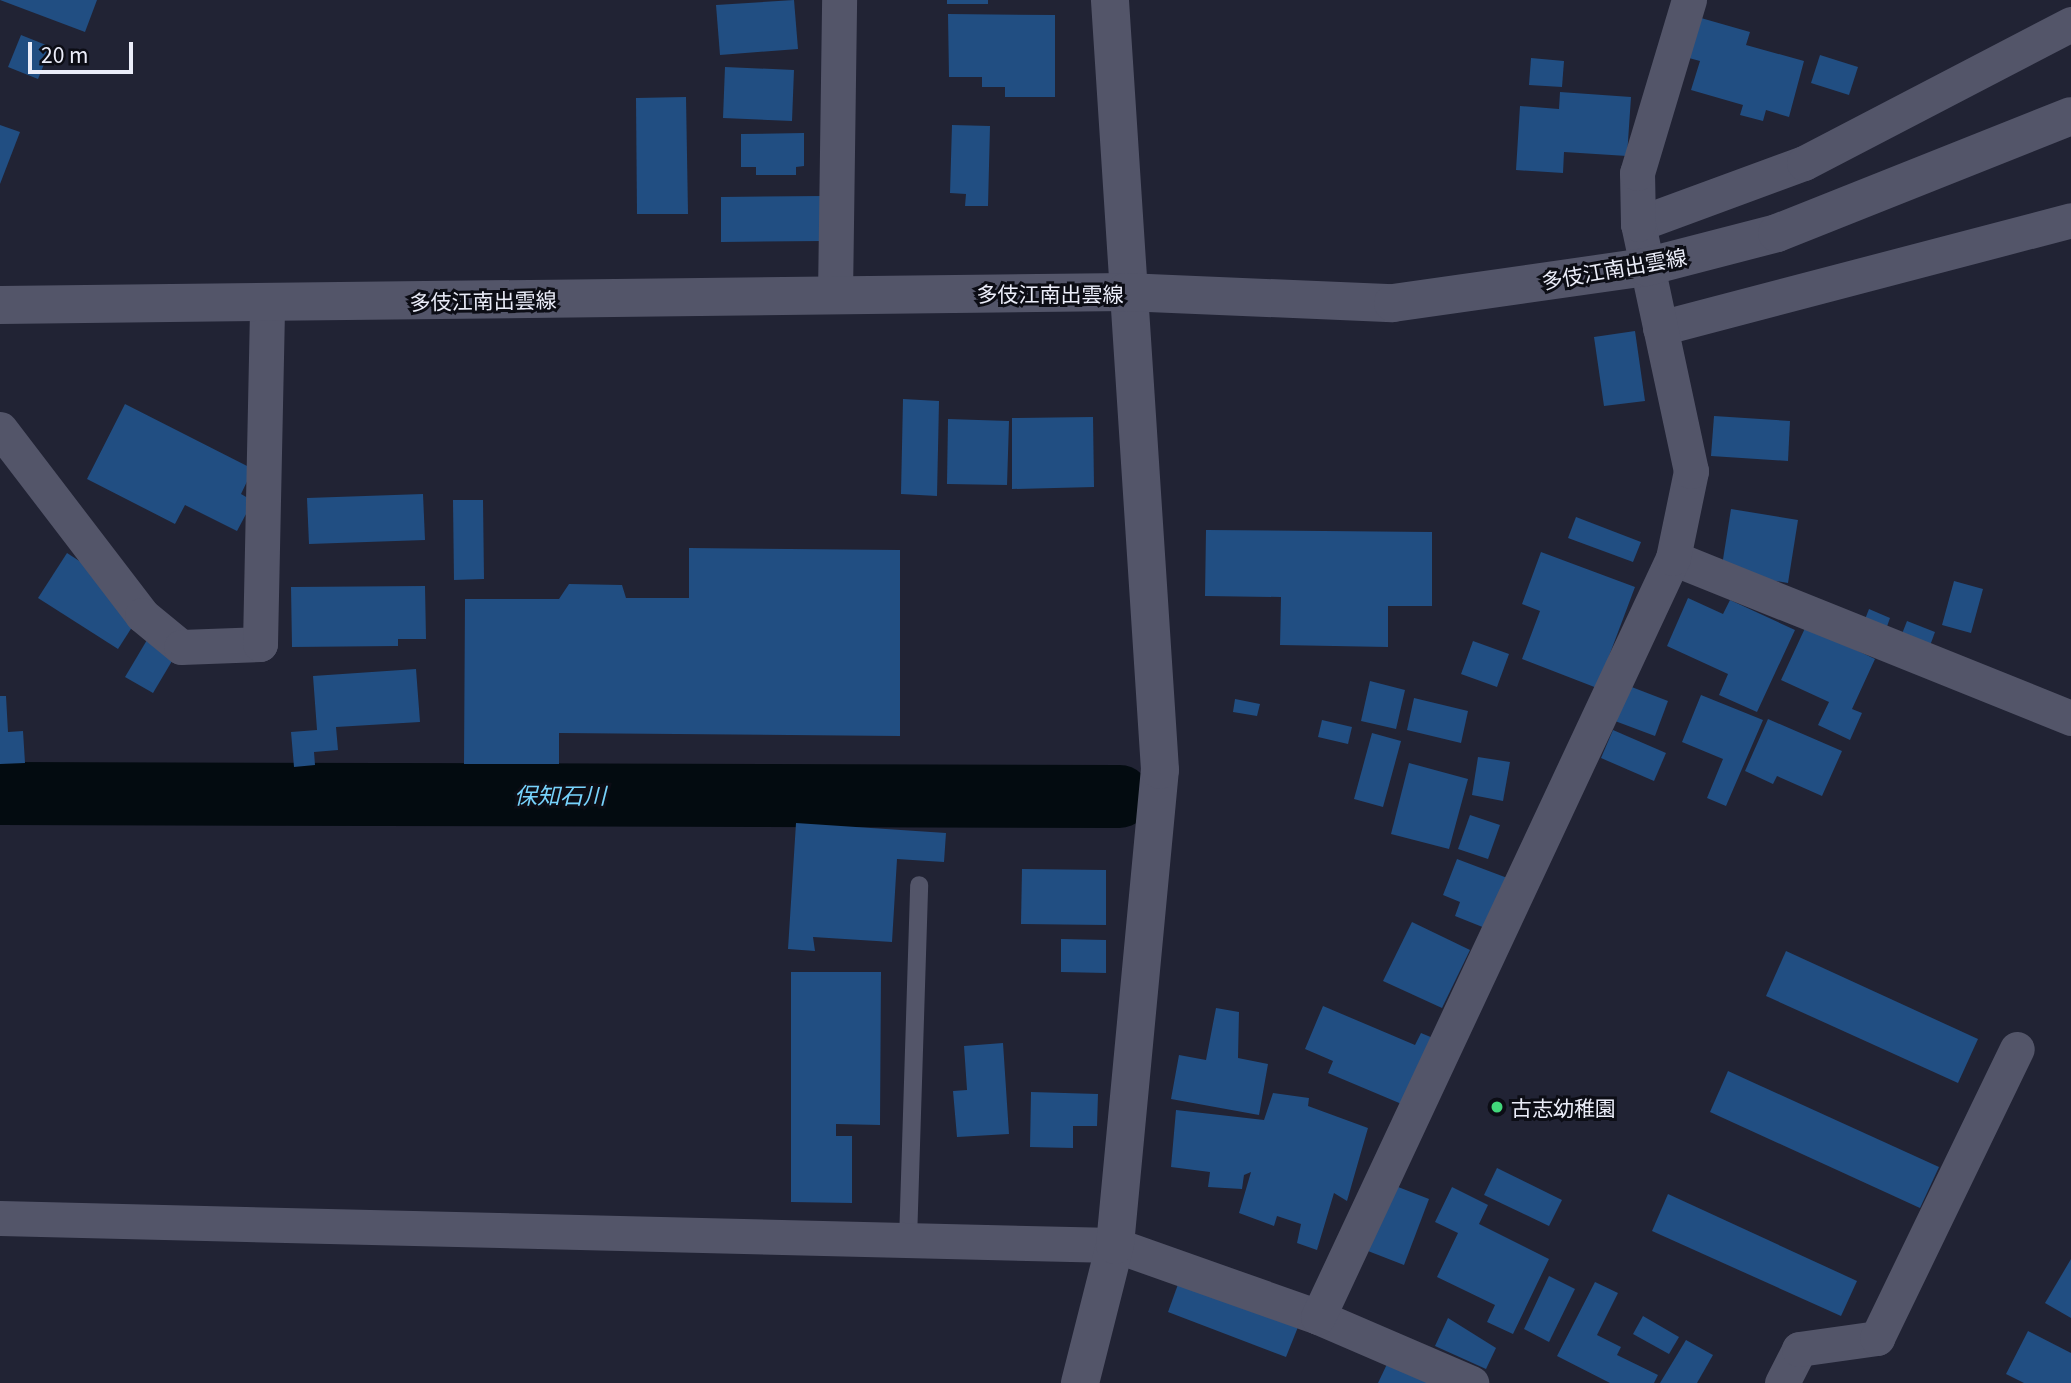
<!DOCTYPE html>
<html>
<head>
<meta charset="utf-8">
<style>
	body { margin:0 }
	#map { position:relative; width:2071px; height:1383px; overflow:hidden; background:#212334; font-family:Georgia,"Noto Sans JP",serif }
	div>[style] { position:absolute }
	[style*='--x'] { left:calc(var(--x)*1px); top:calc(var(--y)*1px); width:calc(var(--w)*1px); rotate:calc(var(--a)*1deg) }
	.river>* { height:63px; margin:-31.5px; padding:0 31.5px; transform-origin:31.5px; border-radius:31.5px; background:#030b10 }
	.building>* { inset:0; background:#214e82 }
	.service>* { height:18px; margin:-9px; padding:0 9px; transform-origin:9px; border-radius:9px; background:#535569 }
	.minor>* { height:35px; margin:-17.5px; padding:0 17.5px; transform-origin:17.5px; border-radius:17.5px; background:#535569 }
	.tertiary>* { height:38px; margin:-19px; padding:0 19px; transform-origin:19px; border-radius:19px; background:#535569 }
	.secondary>* { height:38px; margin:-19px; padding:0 19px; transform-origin:19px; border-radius:19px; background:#535569 }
	.dots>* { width:19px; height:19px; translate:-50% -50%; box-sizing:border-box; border:4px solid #0c0d15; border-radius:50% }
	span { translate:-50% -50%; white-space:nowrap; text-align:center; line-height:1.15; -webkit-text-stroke:6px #0c0d15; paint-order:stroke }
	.street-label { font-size:21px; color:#ebedf9 }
	.poi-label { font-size:21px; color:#ebedf9 }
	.left { translate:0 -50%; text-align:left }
	.water-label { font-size:23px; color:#77d2fb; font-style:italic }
	.scale { position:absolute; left:28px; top:42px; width:105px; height:32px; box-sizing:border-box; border:4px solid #ebedf9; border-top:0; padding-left:9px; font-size:21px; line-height:24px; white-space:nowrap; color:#ebedf9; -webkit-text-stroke:5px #0c0d15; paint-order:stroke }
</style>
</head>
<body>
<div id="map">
	<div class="river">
		<i style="--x:0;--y:793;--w:1119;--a:0.15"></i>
	</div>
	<div class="building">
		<i style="clip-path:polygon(0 0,97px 0,85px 32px)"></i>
		<i style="clip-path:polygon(794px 0,798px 49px,720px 55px,716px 5px)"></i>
		<i style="clip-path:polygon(947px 0,988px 0,988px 4px,947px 4px)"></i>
		<i style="clip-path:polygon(948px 14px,1055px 15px,1055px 97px,1005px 97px,1005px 87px,982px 87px,982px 77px,949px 77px)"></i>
		<i style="clip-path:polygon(1701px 18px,1750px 32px,1746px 45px,1804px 61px,1789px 117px,1766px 110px,1763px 121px,1740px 115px,1743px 105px,1691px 90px,1700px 61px,1689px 58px)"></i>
		<i style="clip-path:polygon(21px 35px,51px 47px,38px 79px,8px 67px)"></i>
		<i style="clip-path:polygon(1820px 55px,1858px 67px,1849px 95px,1811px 83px)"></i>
		<i style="clip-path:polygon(1531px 58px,1564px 61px,1562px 87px,1529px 85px)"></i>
		<i style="clip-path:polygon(725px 67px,794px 70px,792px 121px,723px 118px)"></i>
		<i style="clip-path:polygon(1560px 92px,1631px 97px,1627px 156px,1564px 152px,1563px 173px,1516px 170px,1520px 106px,1559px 109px)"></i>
		<i style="clip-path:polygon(686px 97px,688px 214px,637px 214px,636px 98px)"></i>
		<i style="clip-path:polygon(0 125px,20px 132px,0 184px)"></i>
		<i style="clip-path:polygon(952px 125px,990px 126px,988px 206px,965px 206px,966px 194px,950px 193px)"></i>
		<i style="clip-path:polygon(804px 133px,804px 166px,796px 167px,796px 175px,756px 175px,756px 167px,741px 167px,741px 134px)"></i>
		<i style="clip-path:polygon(823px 196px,823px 241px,721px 242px,721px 197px)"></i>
		<i style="clip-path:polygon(1635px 331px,1645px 401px,1604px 406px,1594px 337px)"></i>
		<i style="clip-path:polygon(903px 399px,939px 401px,937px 496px,901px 494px)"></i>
		<i style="clip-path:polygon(125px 404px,253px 469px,241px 494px,253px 501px,237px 531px,185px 505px,175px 524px,87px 479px)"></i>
		<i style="clip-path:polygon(1714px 416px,1790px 421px,1788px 461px,1711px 456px)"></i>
		<i style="clip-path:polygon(1093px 417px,1094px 487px,1012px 489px,1012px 418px)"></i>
		<i style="clip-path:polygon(948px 419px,1009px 421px,1007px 485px,947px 484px)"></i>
		<i style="clip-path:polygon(423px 494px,425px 540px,309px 544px,307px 498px)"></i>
		<i style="clip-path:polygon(453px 500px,483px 500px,484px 579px,454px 580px)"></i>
		<i style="clip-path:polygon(1731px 509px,1798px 520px,1788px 583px,1721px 572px)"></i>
		<i style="clip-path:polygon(1576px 517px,1641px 542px,1633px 562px,1568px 538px)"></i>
		<i style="clip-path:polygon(1206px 530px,1432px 532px,1432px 606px,1388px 606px,1388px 647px,1280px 645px,1281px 597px,1205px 596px)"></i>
		<i style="clip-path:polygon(689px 548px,900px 550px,900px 736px,559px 733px,559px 764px,464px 764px,465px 599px,559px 599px,569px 584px,622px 585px,626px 598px,689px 598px)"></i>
		<i style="clip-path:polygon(1541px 552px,1635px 587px,1597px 688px,1522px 659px,1540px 611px,1522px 604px)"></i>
		<i style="clip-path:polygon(67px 553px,135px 597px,134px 624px,118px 649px,38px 598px)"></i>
		<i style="clip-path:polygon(1954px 581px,1983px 589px,1971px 633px,1942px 625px)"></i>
		<i style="clip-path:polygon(425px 586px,426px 639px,398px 639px,398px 646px,292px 647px,291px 587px)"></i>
		<i style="clip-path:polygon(1688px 598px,1723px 614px,1730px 600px,1795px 630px,1757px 712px,1719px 695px,1728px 674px,1667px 646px)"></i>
		<i style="clip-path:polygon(1869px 609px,1890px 618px,1884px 635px,1862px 627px)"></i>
		<i style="clip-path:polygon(1907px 621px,1935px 632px,1928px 651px,1900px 639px)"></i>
		<i style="clip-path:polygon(1806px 626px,1875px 659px,1852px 709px,1862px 713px,1850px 740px,1818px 725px,1829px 702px,1781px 680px)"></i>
		<i style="clip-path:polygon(147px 640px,175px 656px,153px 693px,125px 677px)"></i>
		<i style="clip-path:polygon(1473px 641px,1509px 654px,1497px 687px,1461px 674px)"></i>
		<i style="clip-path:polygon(416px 669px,420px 722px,336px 727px,338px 750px,314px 752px,315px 765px,294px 767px,291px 732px,317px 730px,313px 676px)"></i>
		<i style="clip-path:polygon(1370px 681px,1405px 690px,1396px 729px,1361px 721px)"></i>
		<i style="clip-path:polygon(1629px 686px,1668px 701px,1655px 736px,1615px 721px)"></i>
		<i style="clip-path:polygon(1701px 695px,1763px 720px,1726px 806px,1707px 798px,1723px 759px,1682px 742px)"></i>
		<i style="clip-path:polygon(0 696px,6px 696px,8px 732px,23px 731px,25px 763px,0 764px)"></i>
		<i style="clip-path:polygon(1414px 698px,1468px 711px,1461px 743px,1407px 730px)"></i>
		<i style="clip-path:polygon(1235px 699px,1260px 704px,1257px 716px,1233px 712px)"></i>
		<i style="clip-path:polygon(1768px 719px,1842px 751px,1822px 796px,1777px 776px,1773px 784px,1745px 771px)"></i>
		<i style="clip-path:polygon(1322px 720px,1352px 727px,1348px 744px,1318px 737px)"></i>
		<i style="clip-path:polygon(1613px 730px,1666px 753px,1654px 781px,1601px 758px)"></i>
		<i style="clip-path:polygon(1372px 733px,1401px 741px,1383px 807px,1354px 799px)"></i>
		<i style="clip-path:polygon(1478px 757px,1510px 762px,1503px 801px,1472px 795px)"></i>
		<i style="clip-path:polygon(1409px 763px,1468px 779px,1449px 849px,1391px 834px)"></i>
		<i style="clip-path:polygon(1470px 815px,1500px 825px,1488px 859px,1458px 849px)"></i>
		<i style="clip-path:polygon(796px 823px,946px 833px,944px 862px,897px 859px,892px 942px,813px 937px,815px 951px,788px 949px)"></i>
		<i style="clip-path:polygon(1457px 859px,1510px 879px,1490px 930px,1455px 916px,1460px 902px,1443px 895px)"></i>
		<i style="clip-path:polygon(1022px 869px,1106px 870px,1106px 925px,1021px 924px)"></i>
		<i style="clip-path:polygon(1412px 922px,1470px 950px,1442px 1008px,1383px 981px)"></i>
		<i style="clip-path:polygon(1061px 939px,1106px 940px,1106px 973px,1061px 972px)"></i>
		<i style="clip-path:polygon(1786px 951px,1978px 1039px,1958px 1083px,1766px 996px)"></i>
		<i style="clip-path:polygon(791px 972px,881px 972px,880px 1125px,836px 1124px,836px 1136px,852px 1136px,852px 1203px,791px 1202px)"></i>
		<i style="clip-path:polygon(1323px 1006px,1415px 1045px,1421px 1033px,1433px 1038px,1404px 1105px,1328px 1073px,1333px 1061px,1305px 1049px)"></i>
		<i style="clip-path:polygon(1216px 1008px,1239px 1012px,1238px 1058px,1268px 1064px,1259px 1115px,1171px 1099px,1179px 1055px,1206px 1060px)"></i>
		<i style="clip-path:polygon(1003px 1043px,1009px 1134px,957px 1137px,953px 1091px,967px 1090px,964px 1046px)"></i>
		<i style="clip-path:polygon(1728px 1071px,1939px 1167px,1920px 1208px,1710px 1112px)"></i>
		<i style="clip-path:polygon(1031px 1092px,1098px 1094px,1097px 1126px,1073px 1126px,1073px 1148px,1030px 1147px)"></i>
		<i style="clip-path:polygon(1273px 1093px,1309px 1098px,1308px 1106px,1368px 1128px,1347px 1201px,1334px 1193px,1317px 1250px,1297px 1243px,1301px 1224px,1277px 1216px,1274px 1226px,1239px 1213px,1251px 1172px,1244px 1175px,1242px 1189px,1208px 1187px,1210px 1172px,1171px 1167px,1176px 1110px,1264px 1120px)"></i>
		<i style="clip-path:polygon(1497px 1168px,1562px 1200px,1549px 1226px,1484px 1195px)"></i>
		<i style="clip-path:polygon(1393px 1185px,1429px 1199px,1404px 1265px,1368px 1251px)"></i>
		<i style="clip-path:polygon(1452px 1187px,1488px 1205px,1479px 1224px,1549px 1259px,1513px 1334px,1487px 1322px,1495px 1305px,1437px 1277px,1458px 1233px,1435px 1222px)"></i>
		<i style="clip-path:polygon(1668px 1194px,1857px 1281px,1841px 1316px,1652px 1231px)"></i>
		<i style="clip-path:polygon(2071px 1259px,2071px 1318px,2045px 1303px)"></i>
		<i style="clip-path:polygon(1181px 1276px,1300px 1322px,1286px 1357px,1168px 1312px)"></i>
		<i style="clip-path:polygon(1549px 1276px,1575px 1289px,1549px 1342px,1524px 1329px)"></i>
		<i style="clip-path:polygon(1595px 1282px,1618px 1293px,1597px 1335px,1621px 1347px,1617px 1355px,1658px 1375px,1654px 1383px,1610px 1383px,1557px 1356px)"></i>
		<i style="clip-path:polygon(1643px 1316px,1679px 1337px,1669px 1354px,1633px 1334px)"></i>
		<i style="clip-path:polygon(1448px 1318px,1496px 1348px,1486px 1369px,1435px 1346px)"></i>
		<i style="clip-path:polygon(2028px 1331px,2071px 1353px,2071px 1383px,2024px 1383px,2006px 1374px)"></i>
		<i style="clip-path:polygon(1686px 1340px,1713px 1355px,1697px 1383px,1660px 1383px)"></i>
		<i style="clip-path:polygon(1388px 1362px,1429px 1383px,1378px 1383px)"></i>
	</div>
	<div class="service">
		<i style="--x:908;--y:1241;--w:356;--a:-88.2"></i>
	</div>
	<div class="minor">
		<i style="--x:1638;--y:224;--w:177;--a:-20.2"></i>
		<i style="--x:1804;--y:163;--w:301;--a:-27.5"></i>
		<i style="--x:835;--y:295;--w:295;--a:-89.2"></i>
		<i style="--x:1660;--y:328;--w:425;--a:-14.7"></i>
		<i style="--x:0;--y:429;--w:234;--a:52.6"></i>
		<i style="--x:142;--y:615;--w:50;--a:39.4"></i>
		<i style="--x:181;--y:647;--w:79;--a:-2.2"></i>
		<i style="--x:260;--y:644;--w:341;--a:-88.8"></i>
		<i style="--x:1673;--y:558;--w:429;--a:21.9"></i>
		<i style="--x:0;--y:1218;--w:1115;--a:1.39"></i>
		<i style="--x:1115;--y:1245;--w:215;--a:19.5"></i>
		<i style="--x:1318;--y:1317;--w:167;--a:23.3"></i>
		<i style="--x:1318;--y:1317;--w:838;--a:-64.93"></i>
		<i style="--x:1673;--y:558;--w:89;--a:-78.3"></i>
		<i style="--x:1691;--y:471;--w:253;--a:-102.1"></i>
		<i style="--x:1638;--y:224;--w:51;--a:-91.1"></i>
		<i style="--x:1637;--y:173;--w:181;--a:-73.3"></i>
		<i style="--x:1782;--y:1383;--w:38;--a:-63"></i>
		<i style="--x:1799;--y:1349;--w:79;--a:-8"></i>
		<i style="--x:1877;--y:1338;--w:321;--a:-64.2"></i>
	</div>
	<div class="tertiary">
		<i style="--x:1080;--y:1383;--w:142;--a:-75.8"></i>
		<i style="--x:1115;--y:1245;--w:477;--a:-84.6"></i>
		<i style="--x:1160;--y:770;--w:772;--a:-93.72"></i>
	</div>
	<div class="secondary">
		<i style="--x:0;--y:305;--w:1125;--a:-0.66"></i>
		<i style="--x:1125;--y:292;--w:268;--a:2.4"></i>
		<i style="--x:1393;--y:303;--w:256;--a:-8.1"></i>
		<i style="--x:1646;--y:267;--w:135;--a:-14.5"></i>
		<i style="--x:1777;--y:233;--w:316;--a:-21.7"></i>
	</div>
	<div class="dots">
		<i style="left:1497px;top:1107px;background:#42d77b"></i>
	</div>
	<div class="street-label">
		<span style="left:1614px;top:268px;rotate:-10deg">多伎江南出雲線</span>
		<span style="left:1050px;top:293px">多伎江南出雲線</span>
		<span style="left:483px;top:300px;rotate:-1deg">多伎江南出雲線</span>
	</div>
	<div class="poi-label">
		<span class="left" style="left:1511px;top:1107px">古志幼稚園</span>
	</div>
	<div class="water-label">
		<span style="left:560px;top:794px">保知石川</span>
	</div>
	<div class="scale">20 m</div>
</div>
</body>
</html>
